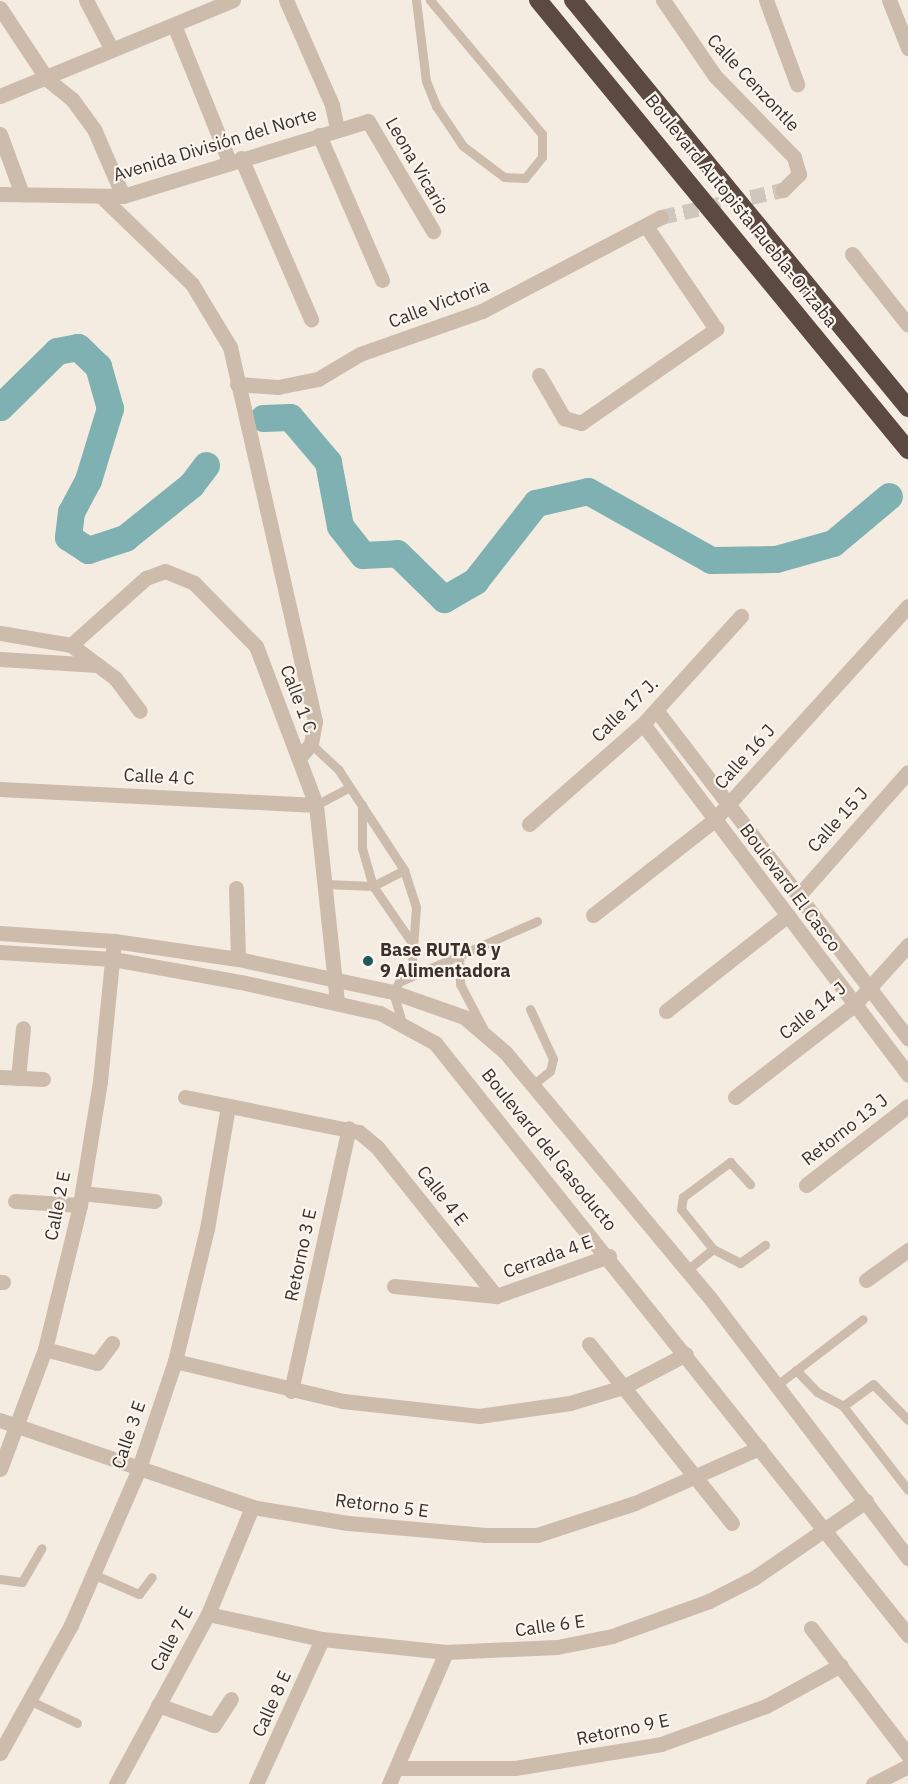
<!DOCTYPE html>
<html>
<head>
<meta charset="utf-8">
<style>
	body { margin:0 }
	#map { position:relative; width:908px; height:1784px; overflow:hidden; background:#f4ebe1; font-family:"IBM Plex Sans",sans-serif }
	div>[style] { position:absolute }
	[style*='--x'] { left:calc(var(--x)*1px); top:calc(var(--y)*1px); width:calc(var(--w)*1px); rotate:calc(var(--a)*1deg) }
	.river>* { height:27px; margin:-13.5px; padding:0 13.5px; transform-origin:13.5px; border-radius:13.5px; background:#7fb0b2 }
	.minor-tunnel>* { height:15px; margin-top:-7.5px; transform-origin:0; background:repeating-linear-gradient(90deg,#cfc6bd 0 15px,transparent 0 23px) }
	.service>* { height:9px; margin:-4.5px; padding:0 4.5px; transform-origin:4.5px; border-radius:4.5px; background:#cdbbac }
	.minor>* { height:15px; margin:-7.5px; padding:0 7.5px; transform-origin:7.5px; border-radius:7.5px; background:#cdbbac }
	.tertiary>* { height:15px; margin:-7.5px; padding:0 7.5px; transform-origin:7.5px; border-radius:7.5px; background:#cdbbac }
	.motorway>* { height:18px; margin:-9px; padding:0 9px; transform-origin:9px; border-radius:9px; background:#5c4a42 }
	.dots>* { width:16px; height:16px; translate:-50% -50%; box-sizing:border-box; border:3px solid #fbf5ee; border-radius:50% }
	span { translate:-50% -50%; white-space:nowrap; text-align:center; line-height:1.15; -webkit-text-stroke:4.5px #fbf5ee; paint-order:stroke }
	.street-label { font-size:18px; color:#3b302b }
	.poi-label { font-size:18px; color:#3b302b; font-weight:700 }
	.left { translate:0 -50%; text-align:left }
</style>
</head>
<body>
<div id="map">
	<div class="river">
		<i style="--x:0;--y:407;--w:80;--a:-44.5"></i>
		<i style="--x:57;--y:351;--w:21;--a:-11"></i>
		<i style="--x:78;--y:347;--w:28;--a:44"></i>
		<i style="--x:98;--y:366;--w:44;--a:74.1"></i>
		<i style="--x:110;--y:408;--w:75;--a:107"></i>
		<i style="--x:88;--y:480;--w:36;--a:118"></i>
		<i style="--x:71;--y:512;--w:25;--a:97"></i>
		<i style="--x:68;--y:537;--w:24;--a:33"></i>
		<i style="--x:88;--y:550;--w:39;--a:-18"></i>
		<i style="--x:125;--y:538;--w:85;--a:-38.8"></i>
		<i style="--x:191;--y:485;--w:25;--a:-53"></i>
		<i style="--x:263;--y:418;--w:27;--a:-2"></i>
		<i style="--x:290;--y:417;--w:59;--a:49.8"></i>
		<i style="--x:328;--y:462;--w:65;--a:79.4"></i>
		<i style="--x:340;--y:526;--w:37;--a:52"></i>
		<i style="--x:363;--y:555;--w:34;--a:-3"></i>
		<i style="--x:397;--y:553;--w:66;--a:44.4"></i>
		<i style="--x:444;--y:599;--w:36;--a:-30"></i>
		<i style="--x:475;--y:581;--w:99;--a:-52"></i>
		<i style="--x:536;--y:503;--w:53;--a:-13"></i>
		<i style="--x:588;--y:491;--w:141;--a:29.3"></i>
		<i style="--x:711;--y:560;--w:65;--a:-0.9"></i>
		<i style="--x:776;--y:559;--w:59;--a:-15.7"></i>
		<i style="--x:833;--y:543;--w:73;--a:-40"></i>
	</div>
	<div class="minor-tunnel">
		<i style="--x:661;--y:217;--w:125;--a:-12.5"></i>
	</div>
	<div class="service">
		<i style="--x:416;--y:0;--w:82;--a:83"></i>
		<i style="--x:426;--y:81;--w:27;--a:68"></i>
		<i style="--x:436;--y:106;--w:48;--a:56"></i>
		<i style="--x:463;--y:146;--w:51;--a:37.1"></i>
		<i style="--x:504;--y:177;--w:21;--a:3"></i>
		<i style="--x:525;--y:178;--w:27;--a:-51"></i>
		<i style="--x:542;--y:157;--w:23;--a:-90"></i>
		<i style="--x:542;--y:134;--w:175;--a:-129.9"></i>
		<i style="--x:311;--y:744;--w:37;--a:43"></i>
		<i style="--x:338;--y:769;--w:121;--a:56.8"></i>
		<i style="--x:404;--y:870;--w:39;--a:72"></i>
		<i style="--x:416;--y:907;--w:68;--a:94.2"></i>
		<i style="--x:316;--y:805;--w:36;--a:-28"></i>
		<i style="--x:362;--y:805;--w:43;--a:90"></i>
		<i style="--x:362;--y:848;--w:40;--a:74"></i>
		<i style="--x:373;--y:886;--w:74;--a:55.5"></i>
		<i style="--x:326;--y:884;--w:47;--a:2.4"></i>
		<i style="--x:373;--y:886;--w:35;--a:-27"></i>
		<i style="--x:459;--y:952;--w:32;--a:88"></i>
		<i style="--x:460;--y:984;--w:50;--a:62.4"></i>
		<i style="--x:530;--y:1009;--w:55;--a:65.3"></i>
		<i style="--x:553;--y:1059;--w:12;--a:104"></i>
		<i style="--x:550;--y:1071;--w:22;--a:141"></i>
		<i style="--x:402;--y:1023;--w:32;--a:-106"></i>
		<i style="--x:393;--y:992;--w:12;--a:-59"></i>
		<i style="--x:399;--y:982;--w:151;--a:-23.8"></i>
		<i style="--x:713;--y:1249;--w:30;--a:27"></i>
		<i style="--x:740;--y:1263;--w:31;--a:-36"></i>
		<i style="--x:687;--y:1270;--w:33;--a:-39"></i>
		<i style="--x:713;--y:1249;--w:51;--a:-128.7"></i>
		<i style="--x:681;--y:1209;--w:12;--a:-81"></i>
		<i style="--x:683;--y:1197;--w:59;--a:-36.7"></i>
		<i style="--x:730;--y:1162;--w:30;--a:48"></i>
		<i style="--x:796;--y:1370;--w:30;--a:46"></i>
		<i style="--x:817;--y:1392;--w:30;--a:28"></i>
		<i style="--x:843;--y:1406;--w:106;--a:52.3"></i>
		<i style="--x:777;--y:1385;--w:108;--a:-37.5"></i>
		<i style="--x:843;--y:1406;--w:37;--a:-36"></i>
		<i style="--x:873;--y:1384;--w:50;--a:45.8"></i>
		<i style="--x:95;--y:1575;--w:48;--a:23.4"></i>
		<i style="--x:139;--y:1594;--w:21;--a:-53"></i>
		<i style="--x:0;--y:1579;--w:22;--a:8"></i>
		<i style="--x:22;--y:1582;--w:39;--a:-60"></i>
		<i style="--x:31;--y:1701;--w:51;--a:25.6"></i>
	</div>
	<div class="minor">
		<i style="--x:86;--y:0;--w:56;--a:62.5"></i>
		<i style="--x:286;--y:0;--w:115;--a:66.3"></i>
		<i style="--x:332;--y:105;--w:25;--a:78"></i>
		<i style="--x:663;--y:0;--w:92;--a:55.6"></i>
		<i style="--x:715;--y:76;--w:113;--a:45.7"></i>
		<i style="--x:794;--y:157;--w:18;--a:74"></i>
		<i style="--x:799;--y:174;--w:23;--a:135"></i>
		<i style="--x:766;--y:0;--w:90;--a:69.7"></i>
		<i style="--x:889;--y:0;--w:52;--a:68.4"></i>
		<i style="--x:0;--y:8;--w:85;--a:56.5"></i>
		<i style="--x:47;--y:79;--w:32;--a:39"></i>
		<i style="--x:72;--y:99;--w:37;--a:54"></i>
		<i style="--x:94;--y:129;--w:73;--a:66.6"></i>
		<i style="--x:174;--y:25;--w:147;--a:68"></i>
		<i style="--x:0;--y:96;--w:252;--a:-22.4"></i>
		<i style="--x:0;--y:134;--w:64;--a:69.9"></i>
		<i style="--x:319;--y:135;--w:158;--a:66.5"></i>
		<i style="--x:241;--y:158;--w:176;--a:66.5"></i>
		<i style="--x:0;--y:194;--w:123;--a:0.9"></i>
		<i style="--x:123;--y:196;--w:256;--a:-17"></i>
		<i style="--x:368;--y:121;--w:128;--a:59.4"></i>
		<i style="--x:102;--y:197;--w:125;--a:44"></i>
		<i style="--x:192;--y:284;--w:74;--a:58.9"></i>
		<i style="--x:230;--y:347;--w:384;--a:77.2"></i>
		<i style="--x:315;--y:721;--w:23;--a:100"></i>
		<i style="--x:311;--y:744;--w:18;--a:131"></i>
		<i style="--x:852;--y:254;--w:90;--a:51.7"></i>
		<i style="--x:539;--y:375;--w:50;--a:59.8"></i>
		<i style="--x:564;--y:418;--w:18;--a:16"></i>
		<i style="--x:581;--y:423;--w:165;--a:-34.8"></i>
		<i style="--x:716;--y:329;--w:125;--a:-124.2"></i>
		<i style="--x:237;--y:384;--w:41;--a:4.2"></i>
		<i style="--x:278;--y:387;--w:41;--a:-11.3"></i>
		<i style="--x:318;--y:379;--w:49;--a:-30.8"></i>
		<i style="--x:360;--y:354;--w:129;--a:-19.4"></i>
		<i style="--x:482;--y:311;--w:202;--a:-27.7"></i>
		<i style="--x:0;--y:633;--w:72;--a:9.6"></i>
		<i style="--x:71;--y:645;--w:55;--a:36.9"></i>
		<i style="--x:115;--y:678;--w:41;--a:52.9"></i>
		<i style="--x:71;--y:645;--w:101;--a:-41.8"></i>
		<i style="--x:146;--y:578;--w:20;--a:-20"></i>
		<i style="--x:165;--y:571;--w:31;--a:22"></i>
		<i style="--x:194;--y:583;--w:88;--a:45.5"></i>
		<i style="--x:256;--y:646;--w:170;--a:69.3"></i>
		<i style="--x:316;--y:805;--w:199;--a:83.9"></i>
		<i style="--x:0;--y:659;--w:98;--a:3.5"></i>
		<i style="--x:656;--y:710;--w:414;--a:52.5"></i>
		<i style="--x:643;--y:724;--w:440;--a:52.9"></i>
		<i style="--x:0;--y:789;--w:316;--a:2.9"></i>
		<i style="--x:529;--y:824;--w:152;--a:-41.3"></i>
		<i style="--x:643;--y:724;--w:146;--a:-47.8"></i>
		<i style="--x:236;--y:888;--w:71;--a:88.4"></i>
		<i style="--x:799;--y:895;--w:164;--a:-48.5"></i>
		<i style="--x:593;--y:915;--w:154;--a:-38.1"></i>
		<i style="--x:714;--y:820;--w:289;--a:-47.8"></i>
		<i style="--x:666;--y:1011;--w:155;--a:-38.2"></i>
		<i style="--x:0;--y:1077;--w:43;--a:2.7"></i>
		<i style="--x:18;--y:1078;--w:50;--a:-84.3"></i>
		<i style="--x:185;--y:1097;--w:177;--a:11.4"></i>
		<i style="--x:359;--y:1132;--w:23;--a:40"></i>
		<i style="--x:377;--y:1147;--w:191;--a:51.4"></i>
		<i style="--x:735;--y:1097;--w:150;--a:-37.7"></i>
		<i style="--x:854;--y:1005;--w:81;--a:-48"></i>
		<i style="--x:806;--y:1185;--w:129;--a:-37.8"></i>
		<i style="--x:82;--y:1193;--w:73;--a:6.3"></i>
		<i style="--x:15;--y:1201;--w:65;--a:3.5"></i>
		<i style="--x:866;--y:1280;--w:52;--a:-35.5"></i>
		<i style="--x:0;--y:1282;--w:3;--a:0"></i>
		<i style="--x:394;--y:1286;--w:102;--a:5.6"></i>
		<i style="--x:496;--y:1296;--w:120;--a:-19.5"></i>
		<i style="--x:589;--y:1344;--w:229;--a:51.4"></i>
		<i style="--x:45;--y:1349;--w:54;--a:15.1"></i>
		<i style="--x:97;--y:1363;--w:25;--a:-53"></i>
		<i style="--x:175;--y:1361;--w:173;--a:13.4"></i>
		<i style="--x:343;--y:1401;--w:137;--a:6.3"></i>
		<i style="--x:479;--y:1416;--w:92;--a:-8.1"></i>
		<i style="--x:570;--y:1403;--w:55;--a:-16.8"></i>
		<i style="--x:623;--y:1387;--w:71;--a:-27.6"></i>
		<i style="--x:291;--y:1391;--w:269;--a:-77.6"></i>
		<i style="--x:0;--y:1420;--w:267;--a:19"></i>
		<i style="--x:252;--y:1507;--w:97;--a:9.5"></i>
		<i style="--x:348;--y:1523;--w:138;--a:5"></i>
		<i style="--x:485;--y:1535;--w:52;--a:0"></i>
		<i style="--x:537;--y:1535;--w:103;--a:-18.1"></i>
		<i style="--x:635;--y:1503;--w:136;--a:-23.9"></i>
		<i style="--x:0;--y:1469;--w:128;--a:-69.4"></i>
		<i style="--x:45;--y:1349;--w:148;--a:-76.3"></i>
		<i style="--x:80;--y:1205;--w:126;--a:-80.8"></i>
		<i style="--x:100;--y:1081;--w:141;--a:-84.3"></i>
		<i style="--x:208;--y:1614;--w:117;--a:12.4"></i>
		<i style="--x:322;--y:1639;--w:125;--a:6"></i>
		<i style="--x:446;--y:1652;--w:111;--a:-2.6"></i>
		<i style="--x:557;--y:1647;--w:56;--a:-11.3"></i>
		<i style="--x:612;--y:1636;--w:103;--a:-19.8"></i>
		<i style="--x:709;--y:1601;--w:51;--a:-27.1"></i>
		<i style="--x:754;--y:1578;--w:136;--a:-34.5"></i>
		<i style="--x:811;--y:1628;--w:160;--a:52.6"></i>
		<i style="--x:158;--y:1705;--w:59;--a:19.7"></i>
		<i style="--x:214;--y:1725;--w:31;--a:-57"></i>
		<i style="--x:0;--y:1753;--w:146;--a:-61"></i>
		<i style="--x:71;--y:1625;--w:168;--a:-66.5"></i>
		<i style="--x:138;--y:1471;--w:116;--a:-71.4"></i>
		<i style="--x:175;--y:1361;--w:136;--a:-76.4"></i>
		<i style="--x:207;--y:1229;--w:125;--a:-80.3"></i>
		<i style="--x:397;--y:1768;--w:118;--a:0"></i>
		<i style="--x:515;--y:1768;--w:148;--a:-9.3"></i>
		<i style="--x:661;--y:1744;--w:112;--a:-19.9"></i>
		<i style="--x:766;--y:1706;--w:85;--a:-28.7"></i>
		<i style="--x:116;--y:1784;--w:193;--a:-61.6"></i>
		<i style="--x:208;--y:1614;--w:116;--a:-67.6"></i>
		<i style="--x:256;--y:1784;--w:159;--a:-65.5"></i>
		<i style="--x:389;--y:1784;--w:144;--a:-66.6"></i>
		<i style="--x:873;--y:1784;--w:39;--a:-27"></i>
	</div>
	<div class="tertiary">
		<i style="--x:0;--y:933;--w:114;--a:4"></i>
		<i style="--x:114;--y:941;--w:125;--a:8.3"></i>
		<i style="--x:238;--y:959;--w:158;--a:12"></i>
		<i style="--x:393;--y:992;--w:75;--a:19.4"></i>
		<i style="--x:464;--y:1017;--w:54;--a:40.5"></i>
		<i style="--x:505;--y:1052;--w:325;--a:50.2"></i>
		<i style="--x:713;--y:1302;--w:322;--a:52.7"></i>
		<i style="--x:0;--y:952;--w:113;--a:3.5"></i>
		<i style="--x:113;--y:959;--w:130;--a:10.2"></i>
		<i style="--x:241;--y:982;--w:142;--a:12.6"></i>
		<i style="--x:380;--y:1013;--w:63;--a:28.6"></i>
		<i style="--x:435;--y:1043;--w:758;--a:51.38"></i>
	</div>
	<div class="motorway">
		<i style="--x:538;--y:0;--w:583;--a:50.57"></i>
		<i style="--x:573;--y:0;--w:528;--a:50.61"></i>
	</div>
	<div class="dots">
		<i style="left:368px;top:961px;background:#1f5a5e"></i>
	</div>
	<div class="street-label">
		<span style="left:753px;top:83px;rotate:47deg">Calle Cenzontle</span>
		<span style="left:215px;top:145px;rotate:-17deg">Avenida División del Norte</span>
		<span style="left:417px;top:166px;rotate:60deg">Leona Vicario</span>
		<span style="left:741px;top:211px;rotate:51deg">Boulevard Autopista Puebla-Orizaba</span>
		<span style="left:439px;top:304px;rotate:-21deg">Calle Victoria</span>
		<span style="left:298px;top:699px;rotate:69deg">Calle 1 C</span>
		<span style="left:625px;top:710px;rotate:-44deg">Calle 17 J.</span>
		<span style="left:745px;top:757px;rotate:-48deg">Calle 16 J</span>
		<span style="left:159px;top:777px;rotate:3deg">Calle 4 C</span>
		<span style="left:838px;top:820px;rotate:-48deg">Calle 15 J</span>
		<span style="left:790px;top:888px;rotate:53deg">Boulevard El Casco</span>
		<span style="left:813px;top:1011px;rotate:-39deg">Calle 14 J</span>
		<span style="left:845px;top:1130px;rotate:-38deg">Retorno 13 J</span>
		<span style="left:549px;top:1150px;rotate:51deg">Boulevard del Gasoducto</span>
		<span style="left:442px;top:1196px;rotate:52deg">Calle 4 E</span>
		<span style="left:58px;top:1206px;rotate:-79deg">Calle 2 E</span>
		<span style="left:301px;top:1255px;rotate:-78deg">Retorno 3 E</span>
		<span style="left:548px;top:1257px;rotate:-20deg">Cerrada 4 E</span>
		<span style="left:129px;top:1435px;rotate:-71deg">Calle 3 E</span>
		<span style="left:382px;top:1506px;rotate:7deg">Retorno 5 E</span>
		<span style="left:550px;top:1626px;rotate:-8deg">Calle 6 E</span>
		<span style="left:172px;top:1639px;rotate:-62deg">Calle 7 E</span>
		<span style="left:272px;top:1704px;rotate:-66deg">Calle 8 E</span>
		<span style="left:623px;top:1730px;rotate:-12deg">Retorno 9 E</span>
	</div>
	<div class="poi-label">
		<span class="left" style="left:380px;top:961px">Base RUTA 8 y<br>9 Alimentadora</span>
	</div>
</div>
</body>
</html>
